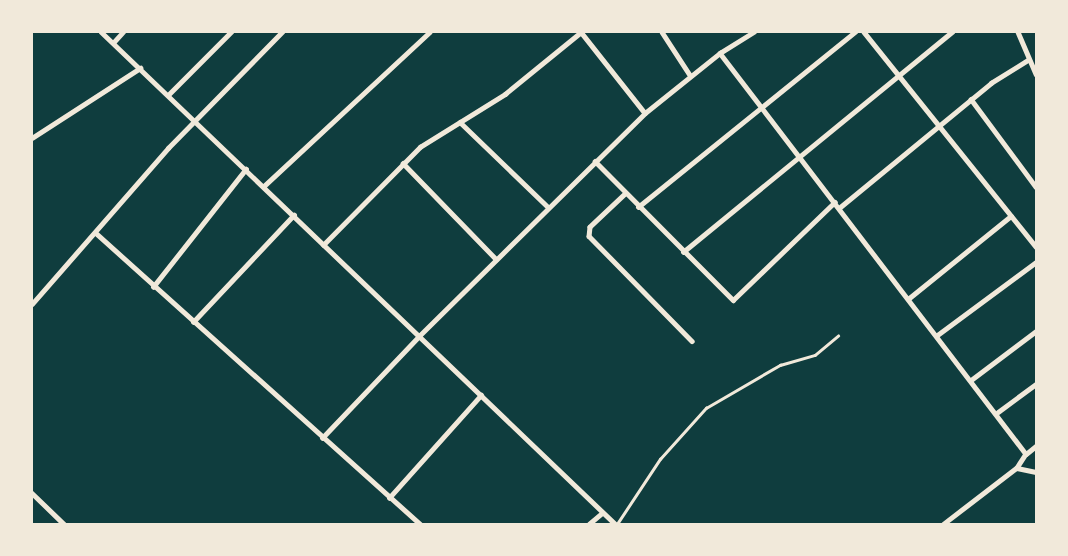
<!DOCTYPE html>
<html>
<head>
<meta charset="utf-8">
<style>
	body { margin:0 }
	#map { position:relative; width:1068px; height:556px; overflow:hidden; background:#0f3d3e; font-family:"PT Serif",serif }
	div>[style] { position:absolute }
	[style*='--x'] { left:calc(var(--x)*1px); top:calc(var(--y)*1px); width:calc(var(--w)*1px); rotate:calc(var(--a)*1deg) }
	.service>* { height:2.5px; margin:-1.25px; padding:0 1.25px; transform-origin:1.25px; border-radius:1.25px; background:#f1e9da }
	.minor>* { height:4.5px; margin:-2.25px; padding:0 2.25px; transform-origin:2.25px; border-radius:2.25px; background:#f1e9da }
	.tertiary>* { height:5px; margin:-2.5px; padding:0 2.5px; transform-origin:2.5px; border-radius:2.5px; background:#f1e9da }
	span { translate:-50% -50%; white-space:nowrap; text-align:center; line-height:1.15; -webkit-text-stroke:5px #f1e9da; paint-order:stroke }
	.frame { position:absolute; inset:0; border:33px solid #f1e9da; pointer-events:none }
</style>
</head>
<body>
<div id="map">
	<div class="service">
		<i style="--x:617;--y:524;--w:78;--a:-56.5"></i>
		<i style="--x:660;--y:459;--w:69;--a:-48"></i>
		<i style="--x:706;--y:408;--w:86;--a:-30.2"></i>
		<i style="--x:780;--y:365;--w:36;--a:-16"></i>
		<i style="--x:815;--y:355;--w:30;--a:-40"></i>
	</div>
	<div class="minor">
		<i style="--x:581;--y:32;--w:103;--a:51.7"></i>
		<i style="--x:662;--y:32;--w:51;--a:56.9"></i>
		<i style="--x:864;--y:32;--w:275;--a:51.3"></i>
		<i style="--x:1018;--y:32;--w:46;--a:66.8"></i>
		<i style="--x:113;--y:43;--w:15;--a:-48"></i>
		<i style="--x:720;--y:53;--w:504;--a:52.65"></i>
		<i style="--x:1026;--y:454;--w:17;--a:123"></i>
		<i style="--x:1017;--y:468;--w:92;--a:142.5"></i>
		<i style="--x:169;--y:94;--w:88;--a:-45"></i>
		<i style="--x:971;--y:99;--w:109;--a:53.5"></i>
		<i style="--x:460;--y:122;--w:122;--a:44"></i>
		<i style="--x:32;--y:138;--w:129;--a:-32.9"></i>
		<i style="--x:595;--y:161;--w:196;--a:45.2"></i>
		<i style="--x:733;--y:300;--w:141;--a:-43.9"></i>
		<i style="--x:403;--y:163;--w:134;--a:45.9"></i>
		<i style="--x:264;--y:186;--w:226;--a:-42.9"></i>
		<i style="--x:625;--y:194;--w:48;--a:136.7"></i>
		<i style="--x:590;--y:227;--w:9;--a:96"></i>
		<i style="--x:589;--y:236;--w:147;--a:45.6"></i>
		<i style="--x:638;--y:207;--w:279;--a:-38.9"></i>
		<i style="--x:839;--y:208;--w:197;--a:-39.4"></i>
		<i style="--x:991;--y:83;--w:44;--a:-31.9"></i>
		<i style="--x:97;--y:234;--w:434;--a:41.9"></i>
		<i style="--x:323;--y:245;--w:138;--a:-45.3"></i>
		<i style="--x:420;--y:147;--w:100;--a:-31.9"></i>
		<i style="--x:505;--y:94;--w:98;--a:-39.2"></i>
		<i style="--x:683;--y:252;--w:348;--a:-39.3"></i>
		<i style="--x:153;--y:287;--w:150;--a:-51.8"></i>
		<i style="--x:908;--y:299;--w:132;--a:-38.9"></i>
		<i style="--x:32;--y:304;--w:207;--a:-48.9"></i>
		<i style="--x:168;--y:148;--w:163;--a:-45.5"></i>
		<i style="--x:193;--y:322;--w:147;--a:-46.7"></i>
		<i style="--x:936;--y:336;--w:124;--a:-36.5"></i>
		<i style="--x:971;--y:380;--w:81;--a:-37"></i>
		<i style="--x:998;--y:412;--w:47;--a:-36.4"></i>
		<i style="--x:322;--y:438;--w:141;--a:-46.4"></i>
		<i style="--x:419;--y:336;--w:317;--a:-44.6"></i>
		<i style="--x:645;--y:113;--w:96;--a:-38.7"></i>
		<i style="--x:720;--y:53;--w:40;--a:-32"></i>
		<i style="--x:1026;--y:454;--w:13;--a:-39"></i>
		<i style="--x:1017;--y:468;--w:19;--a:12"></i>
		<i style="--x:32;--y:493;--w:45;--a:44.1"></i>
		<i style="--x:389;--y:498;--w:138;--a:-48.2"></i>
		<i style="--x:589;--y:524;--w:17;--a:-40"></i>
	</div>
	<div class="tertiary">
		<i style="--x:101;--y:32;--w:712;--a:43.75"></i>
	</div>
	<div class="frame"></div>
</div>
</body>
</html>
